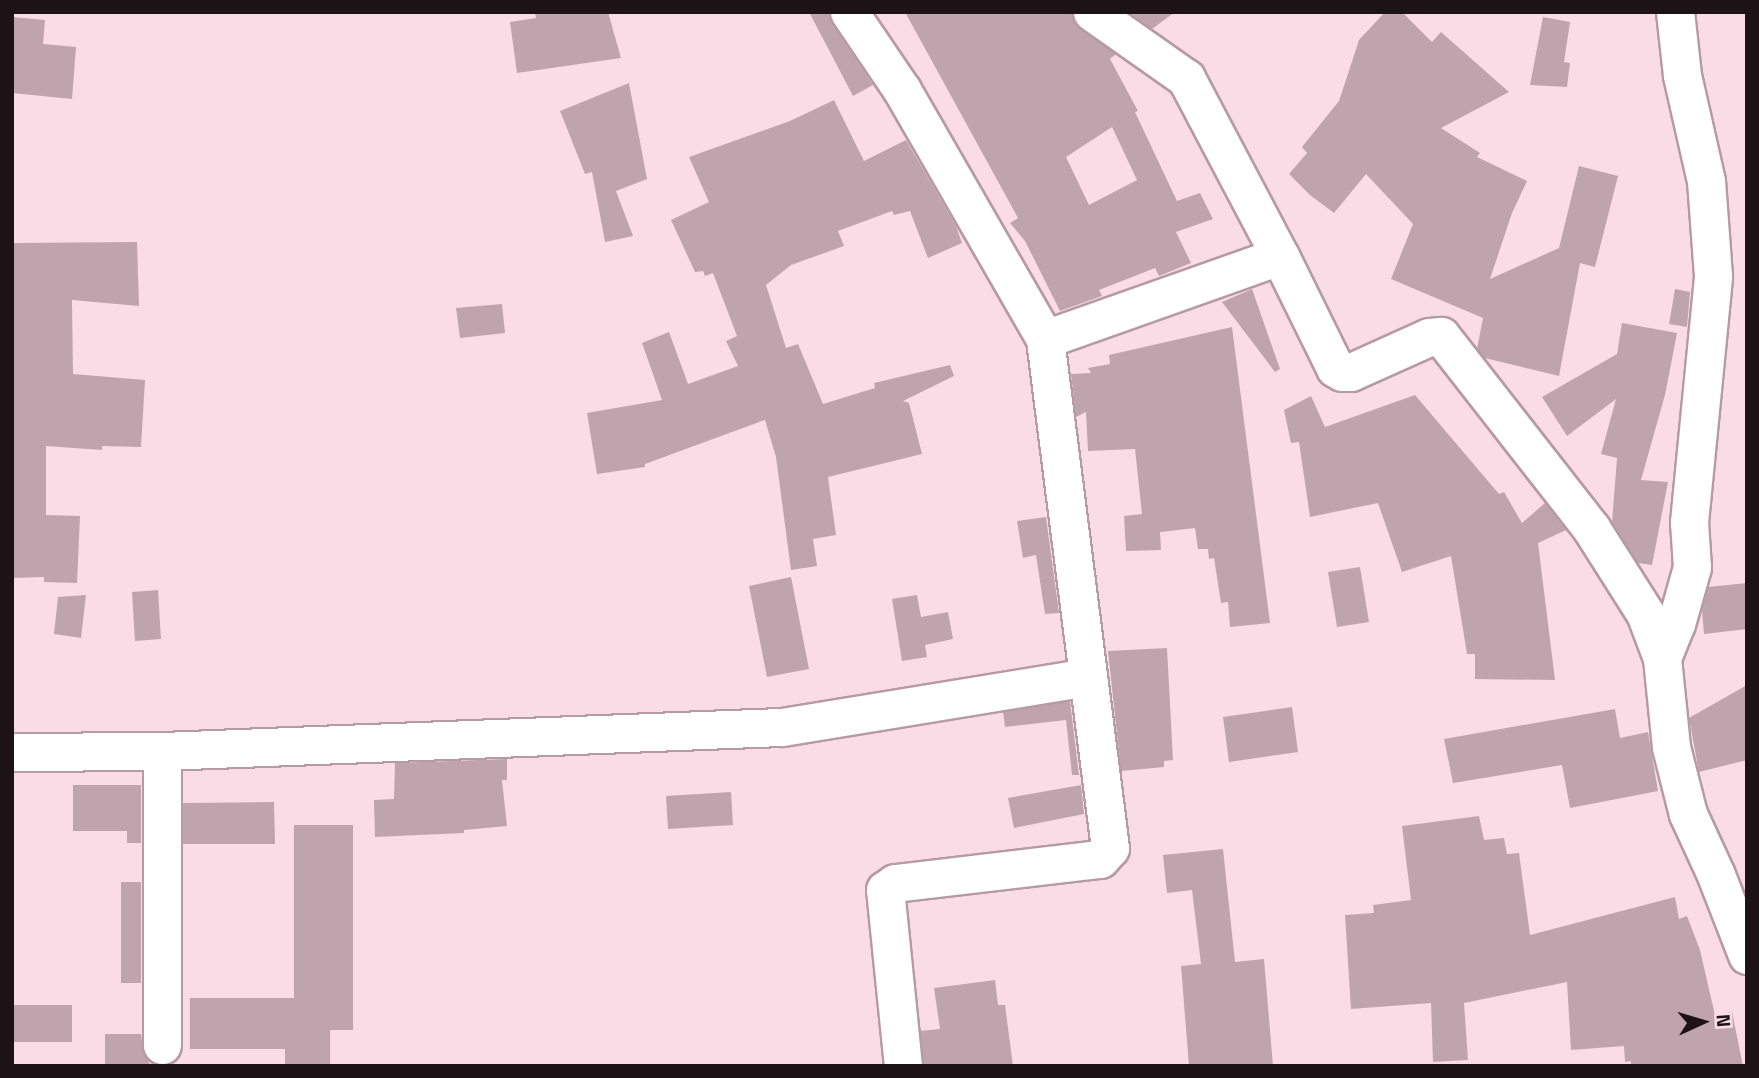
<!DOCTYPE html>
<html>
<head>
<meta charset="utf-8">
<style>
	body { margin:0 }
	#map { position:relative; width:1759px; height:1078px; overflow:hidden; background:#fadce6; font-family:"Titillium Web",sans-serif }
	div>[style] { position:absolute }
	[style*='--x'] { left:calc(var(--x)*1px); top:calc(var(--y)*1px); width:calc(var(--w)*1px); rotate:calc(var(--a)*1deg) }
	.building>* { inset:0; background:#c0a4ad }
	.roads { filter:drop-shadow(2px 0 #b69aa4) drop-shadow(-2px 0 #b69aa4) drop-shadow(0 2px #b69aa4) drop-shadow(0 -2px #b69aa4) }
	.minor>* { height:37px; margin:-18.5px; padding:0 18.5px; transform-origin:18.5px; border-radius:18.5px; background:#fff }
	span { translate:-50% -50%; white-space:nowrap; text-align:center; line-height:1.15; -webkit-text-stroke:5px #fadce6; paint-order:stroke }
	.frame { position:absolute; inset:0; border:14px solid #1d1317; pointer-events:none }
	.north { position:absolute; left:1668px; top:987px; width:70px; height:70px; -webkit-text-stroke:5px #fadce6; paint-order:stroke; rotate:86deg; font-size:19px; font-weight:700; line-height:28px; text-align:center; color:#1d1317 }
	.north::after { content:''; display:block; margin:auto; width:24px; height:32px; background:#1d1317; clip-path:polygon(50% 0,100% 100%,50% 72%,0 100%) }
</style>
</head>
<body>
<div id="map">
	<div class="building">
		<i style="clip-path:polygon(535px 12px,608px 12px,621px 58px,517px 73px,510px 22px,536px 18px)"></i>
		<i style="clip-path:polygon(809px 12px,828px 12px,832px 24px,873px 85px,853px 96px)"></i>
		<i style="clip-path:polygon(evenodd,905px 12px,1071px 12px,1080px 29px,1116px 54px,1110px 59px,1138px 111px,1135px 112px,1177px 201px,1200px 193px,1213px 219px,1176px 232px,1191px 263px,1159px 276px,1155px 268px,1099px 290px,1102px 296px,1060px 311px,1025px 241px,1010px 223px,1018px 218px,905px 12px,1112px 127px,1137px 180px,1089px 205px,1066px 157px,1112px 127px)"></i>
		<i style="clip-path:polygon(1129px 12px,1175px 12px,1152px 29px)"></i>
		<i style="clip-path:polygon(1385px 12px,1402px 12px,1432px 42px,1441px 32px,1509px 92px,1441px 128px,1480px 153px,1477px 157px,1527px 181px,1512px 213px,1490px 279px,1559px 248px,1579px 166px,1618px 176px,1595px 267px,1580px 263px,1559px 376px,1485px 358px,1477px 349px,1483px 318px,1391px 279px,1413px 224px,1366px 174px,1334px 213px,1310px 195px,1289px 174px,1307px 153px,1302px 147px,1339px 101px,1359px 40px)"></i>
		<i style="clip-path:polygon(12px 17px,45px 20px,43px 44px,76px 47px,72px 99px,12px 93px)"></i>
		<i style="clip-path:polygon(1543px 17px,1570px 22px,1564px 62px,1570px 63px,1567px 87px,1530px 85px)"></i>
		<i style="clip-path:polygon(629px 83px,647px 179px,616px 191px,633px 236px,605px 242px,592px 172px,585px 174px,560px 111px)"></i>
		<i style="clip-path:polygon(834px 100px,864px 161px,906px 140px,956px 226px,962px 243px,928px 258px,910px 211px,894px 215px,892px 211px,838px 231px,844px 246px,791px 265px,766px 285px,786px 348px,798px 344px,823px 404px,875px 388px,874px 383px,950px 365px,954px 376px,903px 401px,909px 403px,922px 454px,828px 477px,836px 535px,813px 539px,817px 566px,791px 570px,776px 457px,765px 420px,645px 464px,645px 467px,597px 474px,587px 413px,662px 400px,642px 343px,669px 332px,688px 384px,738px 366px,726px 341px,737px 336px,713px 273px,705px 276px,703px 271px,695px 272px,671px 220px,709px 202px,689px 157px,790px 121px)"></i>
		<i style="clip-path:polygon(137px 242px,139px 306px,72px 300px,73px 374px,145px 380px,141px 447px,102px 446px,102px 450px,46px 446px,46px 515px,80px 516px,77px 583px,44px 582px,44px 577px,12px 578px,12px 243px)"></i>
		<i style="clip-path:polygon(1252px 289px,1280px 369px,1275px 372px,1222px 302px)"></i>
		<i style="clip-path:polygon(1675px 289px,1690px 292px,1687px 327px,1669px 324px)"></i>
		<i style="clip-path:polygon(502px 304px,505px 333px,460px 338px,456px 308px)"></i>
		<i style="clip-path:polygon(1622px 323px,1677px 333px,1665px 395px,1641px 480px,1668px 482px,1652px 565px,1638px 563px,1612px 522px,1617px 458px,1601px 454px,1616px 399px,1567px 436px,1542px 397px,1617px 354px)"></i>
		<i style="clip-path:polygon(1232px 327px,1270px 623px,1230px 627px,1228px 602px,1221px 603px,1214px 558px,1209px 559px,1208px 549px,1198px 549px,1195px 528px,1160px 532px,1161px 550px,1126px 551px,1124px 516px,1142px 514px,1135px 449px,1088px 451px,1086px 412px,1076px 417px,1071px 374px,1091px 373px,1088px 368px,1110px 364px,1109px 355px)"></i>
		<i style="clip-path:polygon(1415px 395px,1499px 494px,1504px 492px,1522px 523px,1545px 503px,1566px 530px,1538px 543px,1555px 680px,1475px 679px,1475px 654px,1467px 654px,1451px 556px,1402px 572px,1378px 503px,1310px 517px,1299px 442px,1291px 443px,1284px 410px,1311px 396px,1325px 427px)"></i>
		<i style="clip-path:polygon(1046px 517px,1059px 613px,1045px 614px,1036px 555px,1023px 558px,1017px 521px)"></i>
		<i style="clip-path:polygon(1360px 567px,1369px 622px,1337px 627px,1328px 572px)"></i>
		<i style="clip-path:polygon(791px 577px,809px 669px,767px 677px,749px 586px)"></i>
		<i style="clip-path:polygon(1747px 583px,1747px 629px,1704px 634px,1702px 610px,1708px 587px)"></i>
		<i style="clip-path:polygon(158px 590px,161px 639px,135px 641px,132px 592px)"></i>
		<i style="clip-path:polygon(86px 595px,81px 638px,54px 634px,58px 597px)"></i>
		<i style="clip-path:polygon(917px 595px,921px 617px,948px 612px,953px 639px,925px 645px,927px 657px,902px 661px,892px 599px)"></i>
		<i style="clip-path:polygon(1167px 648px,1173px 760px,1164px 761px,1164px 767px,1121px 771px,1108px 651px)"></i>
		<i style="clip-path:polygon(1747px 685px,1747px 760px,1699px 772px,1689px 718px)"></i>
		<i style="clip-path:polygon(1070px 701px,1079px 775px,1072px 775px,1066px 720px,1005px 727px,1003px 712px)"></i>
		<i style="clip-path:polygon(1292px 707px,1298px 752px,1229px 762px,1223px 717px)"></i>
		<i style="clip-path:polygon(1615px 709px,1620px 738px,1648px 732px,1658px 791px,1570px 808px,1562px 765px,1453px 783px,1444px 739px)"></i>
		<i style="clip-path:polygon(507px 759px,507px 780px,502px 780px,507px 826px,464px 830px,464px 833px,375px 837px,374px 800px,394px 799px,395px 763px)"></i>
		<i style="clip-path:polygon(73px 785px,141px 785px,141px 843px,127px 843px,127px 831px,73px 831px)"></i>
		<i style="clip-path:polygon(1081px 785px,1084px 814px,1014px 828px,1008px 798px)"></i>
		<i style="clip-path:polygon(731px 792px,733px 825px,668px 829px,666px 796px)"></i>
		<i style="clip-path:polygon(274px 802px,275px 844px,183px 844px,183px 803px)"></i>
		<i style="clip-path:polygon(1479px 816px,1484px 840px,1504px 838px,1507px 854px,1519px 853px,1530px 935px,1675px 897px,1679px 919px,1687px 916px,1700px 950px,1715px 1015px,1732px 1012px,1743px 1066px,1631px 1066px,1631px 1061px,1625px 1062px,1624px 1046px,1571px 1050px,1567px 982px,1464px 1003px,1468px 1060px,1433px 1062px,1431px 1003px,1351px 1009px,1345px 915px,1374px 913px,1373px 905px,1411px 900px,1402px 826px)"></i>
		<i style="clip-path:polygon(294px 825px,353px 825px,353px 1030px,330px 1030px,330px 1066px,285px 1066px,285px 1049px,190px 1049px,190px 998px,294px 998px)"></i>
		<i style="clip-path:polygon(1223px 849px,1235px 962px,1264px 959px,1273px 1066px,1189px 1066px,1181px 966px,1201px 964px,1192px 890px,1167px 893px,1163px 855px)"></i>
		<i style="clip-path:polygon(121px 882px,141px 882px,141px 983px,121px 983px)"></i>
		<i style="clip-path:polygon(995px 980px,998px 1005px,1005px 1005px,1013px 1066px,924px 1066px,920px 1031px,940px 1029px,934px 988px)"></i>
		<i style="clip-path:polygon(12px 1005px,72px 1005px,72px 1042px,12px 1042px)"></i>
		<i style="clip-path:polygon(105px 1034px,141px 1034px,144px 1055px,151px 1066px,105px 1066px)"></i>
	</div>
	<div class="roads">
		<div class="minor">
			<i style="--x:849;--y:12;--w:94;--a:55.8"></i>
			<i style="--x:902;--y:90;--w:287;--a:60.1"></i>
			<i style="--x:1045;--y:339;--w:249;--a:-19.5"></i>
			<i style="--x:1280;--y:256;--w:125;--a:63.8"></i>
			<i style="--x:1335;--y:368;--w:8;--a:30"></i>
			<i style="--x:1342;--y:372;--w:9;--a:0"></i>
			<i style="--x:1351;--y:372;--w:85;--a:-24.2"></i>
			<i style="--x:1429;--y:337;--w:12;--a:-5"></i>
			<i style="--x:1441;--y:336;--w:244;--a:52"></i>
			<i style="--x:1591;--y:528;--w:101;--a:57.6"></i>
			<i style="--x:1645;--y:613;--w:48;--a:69.3"></i>
			<i style="--x:1662;--y:658;--w:89;--a:84.2"></i>
			<i style="--x:1671;--y:747;--w:69;--a:75.8"></i>
			<i style="--x:1688;--y:814;--w:67;--a:65.3"></i>
			<i style="--x:1716;--y:875;--w:86;--a:68.8"></i>
			<i style="--x:1092;--y:12;--w:115;--a:35.1"></i>
			<i style="--x:1186;--y:78;--w:201;--a:62.2"></i>
			<i style="--x:1662;--y:658;--w:37;--a:-68"></i>
			<i style="--x:1676;--y:624;--w:59;--a:-74.3"></i>
			<i style="--x:1692;--y:567;--w:45;--a:-93.8"></i>
			<i style="--x:1689;--y:522;--w:247;--a:-84.4"></i>
			<i style="--x:1713;--y:276;--w:95;--a:-94.2"></i>
			<i style="--x:1706;--y:181;--w:109;--a:-102.8"></i>
			<i style="--x:1682;--y:75;--w:63;--a:-96.3"></i>
			<i style="--x:12;--y:752;--w:150;--a:-0.4"></i>
			<i style="--x:162;--y:1045;--w:294;--a:-90"></i>
			<i style="--x:162;--y:751;--w:620;--a:-2.22"></i>
			<i style="--x:782;--y:727;--w:310;--a:-9.3"></i>
			<i style="--x:903;--y:1066;--w:177;--a:-95.8"></i>
			<i style="--x:885;--y:890;--w:12;--a:-35"></i>
			<i style="--x:895;--y:883;--w:206;--a:-6.7"></i>
			<i style="--x:1100;--y:859;--w:15;--a:-48"></i>
			<i style="--x:1110;--y:848;--w:513;--a:-97.28"></i>
		</div>
	</div>
	<div class="frame"></div>
	<div class="north">N</div>
</div>
</body>
</html>
